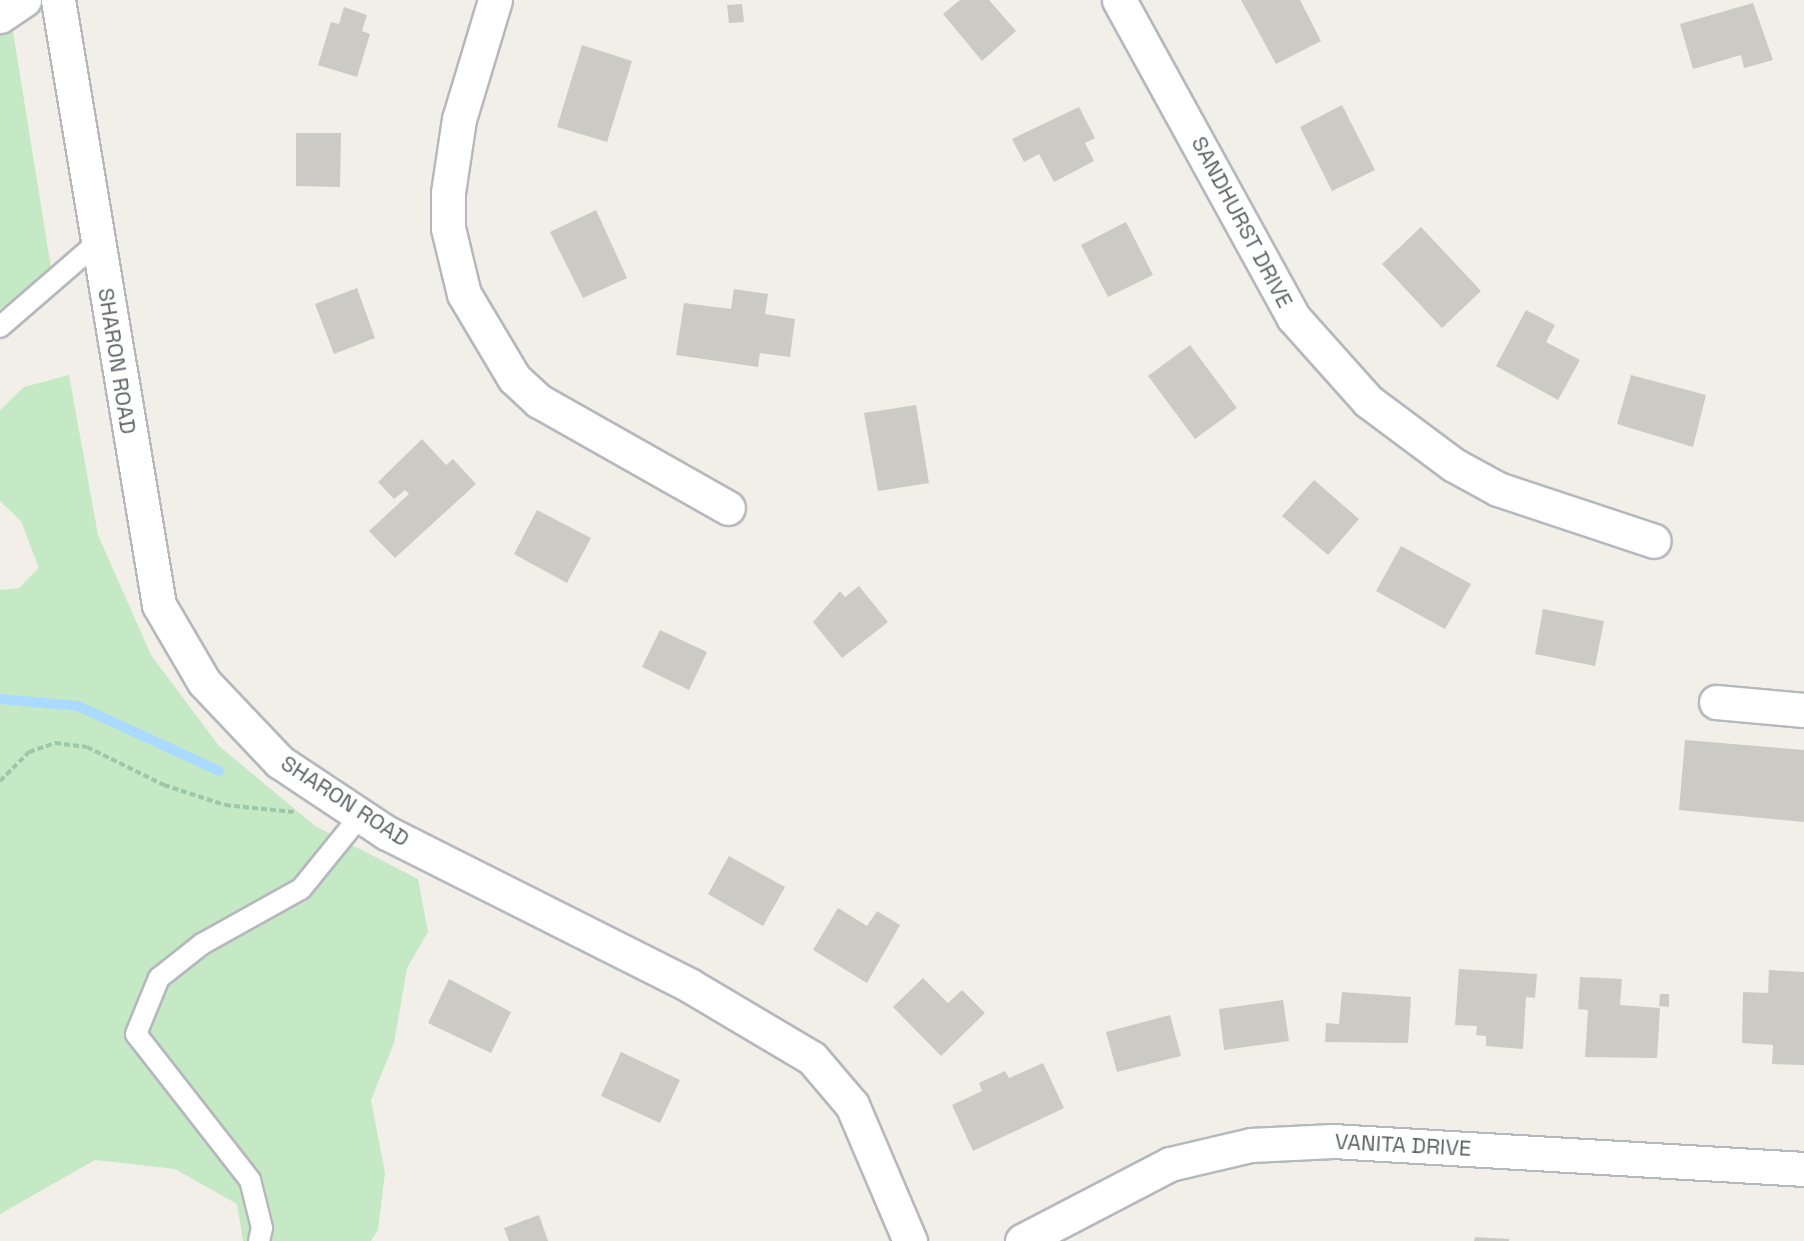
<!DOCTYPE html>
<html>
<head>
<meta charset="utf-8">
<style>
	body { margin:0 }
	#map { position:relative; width:1804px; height:1241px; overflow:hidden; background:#f1efe8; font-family:"Space Grotesk",sans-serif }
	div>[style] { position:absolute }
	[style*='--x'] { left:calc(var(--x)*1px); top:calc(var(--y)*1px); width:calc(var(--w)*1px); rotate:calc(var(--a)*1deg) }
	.green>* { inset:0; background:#c5e8c5 }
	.stream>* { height:10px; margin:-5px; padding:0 5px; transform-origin:5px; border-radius:5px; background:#aadaff }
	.building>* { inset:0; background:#cccac5 }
	.path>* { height:4px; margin-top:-2px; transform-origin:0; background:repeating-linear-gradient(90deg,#9cc7a9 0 6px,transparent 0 9px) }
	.roads { filter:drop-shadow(2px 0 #b5b8bc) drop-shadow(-2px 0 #b5b8bc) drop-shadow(0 2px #b5b8bc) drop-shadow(0 -2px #b5b8bc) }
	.lane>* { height:20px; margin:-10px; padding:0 10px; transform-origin:10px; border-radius:10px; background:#fff }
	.street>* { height:33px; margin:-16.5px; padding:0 16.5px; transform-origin:16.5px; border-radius:16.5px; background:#fff }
	.secondary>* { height:33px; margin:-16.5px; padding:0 16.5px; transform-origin:16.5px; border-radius:16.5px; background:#fff }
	span { translate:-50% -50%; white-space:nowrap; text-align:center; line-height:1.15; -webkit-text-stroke:4.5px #fff; paint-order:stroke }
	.street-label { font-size:22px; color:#5f6368 }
</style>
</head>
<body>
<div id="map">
	<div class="green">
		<i style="clip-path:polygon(11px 19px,52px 274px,0 309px,0 26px)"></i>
		<i style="clip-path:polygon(69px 375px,98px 535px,151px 655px,219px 746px,315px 826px,418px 879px,428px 932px,407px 968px,394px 1043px,371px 1100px,385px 1173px,378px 1230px,371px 1241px,243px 1241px,237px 1204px,175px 1169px,95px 1160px,0 1214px,0 590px,19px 588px,39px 568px,21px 521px,0 501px,0 410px,24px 387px)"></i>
	</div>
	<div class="stream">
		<i style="--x:0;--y:699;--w:78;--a:5.1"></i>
		<i style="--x:78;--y:706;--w:155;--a:24.7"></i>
	</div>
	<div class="building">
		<i style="clip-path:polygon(960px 0,989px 0,1016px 31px,982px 61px,943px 14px)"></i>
		<i style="clip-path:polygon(1241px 0,1300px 0,1321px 41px,1276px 64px)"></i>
		<i style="clip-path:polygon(1753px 3px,1773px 60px,1744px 68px,1741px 55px,1693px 69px,1680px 24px)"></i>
		<i style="clip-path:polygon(742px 4px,744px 22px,729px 23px,727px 5px)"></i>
		<i style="clip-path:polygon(344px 7px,367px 15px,362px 31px,370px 34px,357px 77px,318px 65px,331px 22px,339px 24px)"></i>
		<i style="clip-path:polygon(582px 45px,632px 61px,607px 142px,557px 127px)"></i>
		<i style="clip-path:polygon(1342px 105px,1375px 170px,1332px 191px,1300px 127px)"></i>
		<i style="clip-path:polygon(1079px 107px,1095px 138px,1085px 143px,1094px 161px,1054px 182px,1039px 154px,1024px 162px,1012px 139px)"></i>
		<i style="clip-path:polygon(296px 133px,341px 133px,340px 187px,296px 186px)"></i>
		<i style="clip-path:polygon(596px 210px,627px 278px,583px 298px,550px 232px)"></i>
		<i style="clip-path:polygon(1126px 222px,1153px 275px,1108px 297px,1081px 245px)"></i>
		<i style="clip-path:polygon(1421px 227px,1481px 291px,1442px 328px,1382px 264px)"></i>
		<i style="clip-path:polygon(357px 288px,375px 338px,334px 354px,315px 304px)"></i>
		<i style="clip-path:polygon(734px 289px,768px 294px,765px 314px,795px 319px,790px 357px,760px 353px,758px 367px,676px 355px,684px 303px,731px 309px)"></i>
		<i style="clip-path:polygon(1526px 310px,1555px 325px,1546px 342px,1580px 360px,1558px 400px,1496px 366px)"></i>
		<i style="clip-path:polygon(1190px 345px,1237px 408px,1195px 439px,1148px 376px)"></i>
		<i style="clip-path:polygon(1631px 375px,1706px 395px,1693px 447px,1617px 424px)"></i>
		<i style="clip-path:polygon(916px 405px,929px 483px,878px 491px,864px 413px)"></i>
		<i style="clip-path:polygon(422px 439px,446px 465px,453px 459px,476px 484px,395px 558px,369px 531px,409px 494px,405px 490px,394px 499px,378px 482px)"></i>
		<i style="clip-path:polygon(1314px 480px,1359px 519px,1328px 555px,1282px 516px)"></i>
		<i style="clip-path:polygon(537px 510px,591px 538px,567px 583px,514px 554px)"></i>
		<i style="clip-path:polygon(1401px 546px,1471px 584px,1445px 629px,1376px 591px)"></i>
		<i style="clip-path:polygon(859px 586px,888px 622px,842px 658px,813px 622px,840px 591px,845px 597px)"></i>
		<i style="clip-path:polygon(1543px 609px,1604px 621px,1595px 666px,1535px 654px)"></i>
		<i style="clip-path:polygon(660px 630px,707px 652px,689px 690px,642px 667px)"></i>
		<i style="clip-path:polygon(1685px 740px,1804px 750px,1804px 822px,1679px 810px)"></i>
		<i style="clip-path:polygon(729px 856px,785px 887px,763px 926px,708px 894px)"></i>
		<i style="clip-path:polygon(838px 908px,867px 926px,877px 911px,900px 925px,867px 983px,813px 950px)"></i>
		<i style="clip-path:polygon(1459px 969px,1537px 974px,1535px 998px,1526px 997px,1523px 1049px,1486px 1046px,1486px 1036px,1476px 1035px,1477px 1026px,1455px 1025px)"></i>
		<i style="clip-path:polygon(1769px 970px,1804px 972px,1804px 1065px,1772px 1064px,1773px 1045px,1742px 1043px,1743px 992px,1768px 993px)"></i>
		<i style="clip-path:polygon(1580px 977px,1622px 979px,1620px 1005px,1660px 1008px,1657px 1058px,1585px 1057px,1588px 1010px,1578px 1009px)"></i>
		<i style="clip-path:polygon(923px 978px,948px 1003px,962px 990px,985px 1013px,941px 1056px,893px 1007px)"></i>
		<i style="clip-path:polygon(449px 979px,511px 1012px,491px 1053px,428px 1023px)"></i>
		<i style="clip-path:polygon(1342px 992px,1411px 997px,1408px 1043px,1325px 1042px,1326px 1023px,1339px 1024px)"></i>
		<i style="clip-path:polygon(1660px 994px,1669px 994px,1669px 1007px,1659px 1006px)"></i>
		<i style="clip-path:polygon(1283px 1000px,1289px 1041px,1224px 1050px,1219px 1009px)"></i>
		<i style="clip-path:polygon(1170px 1015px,1181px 1056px,1117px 1072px,1106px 1032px)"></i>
		<i style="clip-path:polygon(621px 1052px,680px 1080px,660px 1123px,601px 1096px)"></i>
		<i style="clip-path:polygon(1043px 1063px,1064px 1108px,973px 1151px,952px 1105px,982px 1091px,979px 1083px,1005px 1071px,1009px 1078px)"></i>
		<i style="clip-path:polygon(539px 1215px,548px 1241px,509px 1241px,504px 1228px)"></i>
		<i style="clip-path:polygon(1475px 1237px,1509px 1239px,1509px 1241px,1474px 1241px)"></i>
	</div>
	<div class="path">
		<i style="--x:0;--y:781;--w:41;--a:-45"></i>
		<i style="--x:29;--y:752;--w:28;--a:-19"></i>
		<i style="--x:55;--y:743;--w:32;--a:7"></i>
		<i style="--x:87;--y:747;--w:86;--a:26.3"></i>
		<i style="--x:164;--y:785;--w:64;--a:18.2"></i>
		<i style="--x:225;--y:805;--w:69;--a:5.8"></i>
	</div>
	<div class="roads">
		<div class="lane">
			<i style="--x:0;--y:327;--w:128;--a:-40.9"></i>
			<i style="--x:259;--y:1241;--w:13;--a:-77"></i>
			<i style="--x:262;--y:1228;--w:49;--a:-104"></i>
			<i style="--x:250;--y:1180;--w:185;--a:-128"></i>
			<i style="--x:136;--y:1034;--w:61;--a:-67.7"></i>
			<i style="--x:159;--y:978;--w:55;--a:-38.3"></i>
			<i style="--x:202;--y:944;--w:113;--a:-29.1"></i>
			<i style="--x:301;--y:889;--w:95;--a:-51"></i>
		</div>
		<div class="street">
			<i style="--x:495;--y:0;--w:124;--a:106.8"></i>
			<i style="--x:459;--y:119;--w:75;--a:98.5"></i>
			<i style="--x:448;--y:193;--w:35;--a:90"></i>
			<i style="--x:448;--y:228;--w:68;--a:76.4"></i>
			<i style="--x:464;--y:294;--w:98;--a:59.2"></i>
			<i style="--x:514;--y:378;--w:34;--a:43"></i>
			<i style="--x:539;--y:401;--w:217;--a:29.5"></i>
			<i style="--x:1119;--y:0;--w:362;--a:61.2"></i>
			<i style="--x:1293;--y:317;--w:113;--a:48.2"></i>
			<i style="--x:1368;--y:401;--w:107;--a:36.7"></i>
			<i style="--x:1454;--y:465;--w:50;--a:28.6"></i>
			<i style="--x:1498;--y:489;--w:164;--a:18.4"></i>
			<i style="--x:0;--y:16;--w:29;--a:-34"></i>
			<i style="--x:1716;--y:702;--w:88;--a:5.2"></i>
			<i style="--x:1022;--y:1241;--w:167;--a:-27.5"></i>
			<i style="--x:1170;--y:1164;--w:83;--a:-13.2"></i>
			<i style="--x:1251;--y:1145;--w:82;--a:-2.8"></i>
			<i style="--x:1333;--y:1141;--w:472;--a:3.4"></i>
		</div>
		<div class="secondary">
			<i style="--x:58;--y:0;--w:613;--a:80.52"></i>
			<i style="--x:159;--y:605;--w:89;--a:59.7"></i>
			<i style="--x:204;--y:682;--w:110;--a:46.5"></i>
			<i style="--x:280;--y:762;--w:128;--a:33.6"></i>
			<i style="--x:387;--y:833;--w:338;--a:26.7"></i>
			<i style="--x:689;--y:985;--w:143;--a:30.7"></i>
			<i style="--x:812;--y:1058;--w:62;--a:49.6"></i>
			<i style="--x:852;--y:1105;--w:148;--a:66.9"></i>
		</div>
	</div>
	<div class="street-label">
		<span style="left:1242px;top:222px;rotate:62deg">SANDHURST DRIVE</span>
		<span style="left:117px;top:361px;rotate:81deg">SHARON ROAD</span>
		<span style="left:345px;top:801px;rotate:33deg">SHARON ROAD</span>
		<span style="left:1403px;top:1145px;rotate:3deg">VANITA DRIVE</span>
	</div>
</div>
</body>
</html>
